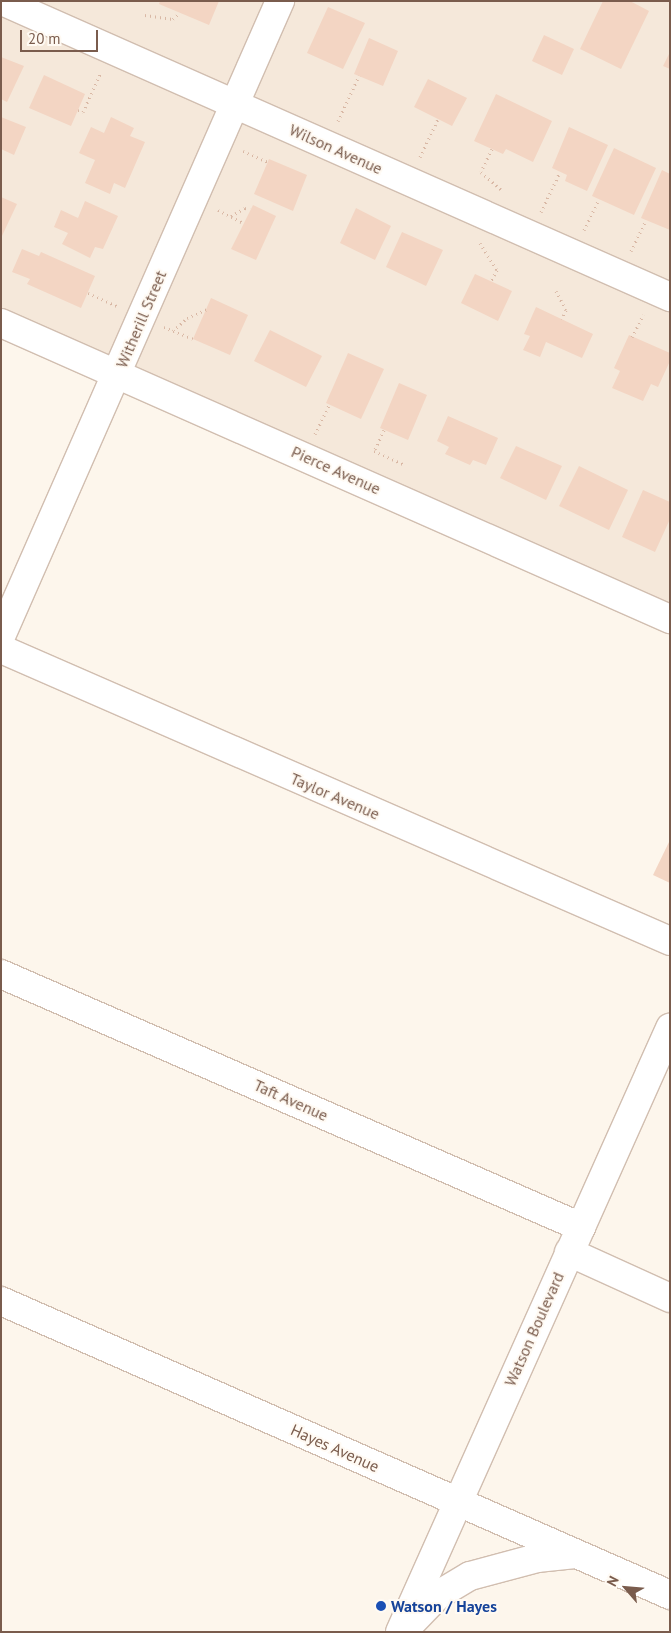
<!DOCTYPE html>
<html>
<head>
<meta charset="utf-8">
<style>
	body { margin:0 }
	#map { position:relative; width:671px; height:1633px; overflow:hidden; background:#fdf6ec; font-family:"PT Sans",sans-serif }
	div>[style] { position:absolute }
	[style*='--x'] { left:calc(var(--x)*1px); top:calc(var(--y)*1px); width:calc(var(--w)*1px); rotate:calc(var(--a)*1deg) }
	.residential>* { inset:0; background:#f5e8da }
	.building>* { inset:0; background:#f3d5c3 }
	.path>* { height:3px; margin-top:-1.5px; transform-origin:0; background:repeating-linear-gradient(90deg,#d9b8a5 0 1px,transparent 0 5px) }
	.roads { filter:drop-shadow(1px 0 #d1beb0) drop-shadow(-1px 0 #d1beb0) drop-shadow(0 1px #d1beb0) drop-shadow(0 -1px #d1beb0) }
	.minor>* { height:28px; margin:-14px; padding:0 14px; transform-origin:14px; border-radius:14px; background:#fff }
	.dots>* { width:14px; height:14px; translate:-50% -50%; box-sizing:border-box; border:2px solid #fffaf3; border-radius:50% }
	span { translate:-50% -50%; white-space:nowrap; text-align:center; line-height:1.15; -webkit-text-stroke:4px #fffaf3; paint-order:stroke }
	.street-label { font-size:16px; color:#7a5c4d }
	.transit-label { font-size:16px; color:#164399; font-weight:700 }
	.left { translate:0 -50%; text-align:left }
	.frame { position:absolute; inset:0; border:2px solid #7a5c4d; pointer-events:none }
	.north { position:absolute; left:601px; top:1563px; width:50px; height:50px; -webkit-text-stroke:4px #fffaf3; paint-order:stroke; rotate:297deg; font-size:14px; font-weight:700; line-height:20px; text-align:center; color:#7a5c4d }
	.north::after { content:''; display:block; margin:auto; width:18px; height:22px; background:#7a5c4d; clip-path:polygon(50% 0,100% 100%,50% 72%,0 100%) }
	.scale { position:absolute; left:20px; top:30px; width:78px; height:22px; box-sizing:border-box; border:2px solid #7a5c4d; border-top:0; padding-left:6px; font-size:15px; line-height:18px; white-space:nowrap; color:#7a5c4d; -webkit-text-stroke:4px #fffaf3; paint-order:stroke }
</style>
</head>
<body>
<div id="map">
	<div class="residential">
		<i style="clip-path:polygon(1px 1px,670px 1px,670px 619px,1px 323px)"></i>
	</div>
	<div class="building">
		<i style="clip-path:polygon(160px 1px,219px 1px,209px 25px,159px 4px)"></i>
		<i style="clip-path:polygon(603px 1px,630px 1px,649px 11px,621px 69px,580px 49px)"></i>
		<i style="clip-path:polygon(328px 7px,365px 23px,343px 69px,307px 53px)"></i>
		<i style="clip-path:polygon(544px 35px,574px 49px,562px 75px,532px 61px)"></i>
		<i style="clip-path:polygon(369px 38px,398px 51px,383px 86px,354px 74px)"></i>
		<i style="clip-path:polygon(670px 52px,670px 69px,663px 66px)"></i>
		<i style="clip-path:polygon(1px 57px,24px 66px,7px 102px,1px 99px)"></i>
		<i style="clip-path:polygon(44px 75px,85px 94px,71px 126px,29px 108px)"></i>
		<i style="clip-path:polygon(428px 79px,467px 98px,452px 126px,414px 107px)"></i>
		<i style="clip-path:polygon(496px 94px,552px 121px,533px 162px,506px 149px,503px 154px,474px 141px)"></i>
		<i style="clip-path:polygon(1px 117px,26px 127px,14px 155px,1px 149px)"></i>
		<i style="clip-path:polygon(111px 117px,134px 128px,130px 136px,145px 142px,125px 188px,114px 183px,110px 194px,85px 183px,95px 160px,79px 153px,91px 127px,104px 133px)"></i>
		<i style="clip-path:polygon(569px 127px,608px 145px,587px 191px,565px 181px,567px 175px,552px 168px)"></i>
		<i style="clip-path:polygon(614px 148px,656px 168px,634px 215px,592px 196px)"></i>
		<i style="clip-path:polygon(269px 159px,307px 175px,293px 211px,254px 194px)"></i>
		<i style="clip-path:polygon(662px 170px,670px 174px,670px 230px,641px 218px)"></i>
		<i style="clip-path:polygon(1px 197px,17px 204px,1px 238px)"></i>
		<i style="clip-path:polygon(85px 201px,118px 216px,103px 249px,95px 247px,90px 258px,62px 244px,68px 233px,54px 227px,61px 210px,78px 218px)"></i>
		<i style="clip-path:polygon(253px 205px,276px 216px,256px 260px,231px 249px)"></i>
		<i style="clip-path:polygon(356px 208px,391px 226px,375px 260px,340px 243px)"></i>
		<i style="clip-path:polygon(402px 232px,443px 250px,426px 286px,386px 267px)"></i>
		<i style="clip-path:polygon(22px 249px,39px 256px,41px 252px,95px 276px,81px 308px,27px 284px,30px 279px,12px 272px)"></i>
		<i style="clip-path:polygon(475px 274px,512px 291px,498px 321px,461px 303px)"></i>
		<i style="clip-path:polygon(211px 298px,248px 315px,230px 355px,193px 339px)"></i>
		<i style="clip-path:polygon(536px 307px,593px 334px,582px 358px,546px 342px,540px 357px,523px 350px,530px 336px,524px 334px)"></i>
		<i style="clip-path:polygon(270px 330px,322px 356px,306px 387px,254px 361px)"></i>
		<i style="clip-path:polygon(629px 335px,670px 353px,670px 361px,658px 387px,651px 384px,643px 401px,612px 388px,620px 371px,614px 368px)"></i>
		<i style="clip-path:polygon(348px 353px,384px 369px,361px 419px,326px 403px)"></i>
		<i style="clip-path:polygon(399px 383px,427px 395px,408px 440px,380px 428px)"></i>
		<i style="clip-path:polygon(448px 416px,498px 438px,486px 465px,473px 460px,470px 465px,445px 454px,449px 447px,437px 441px)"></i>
		<i style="clip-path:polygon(516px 446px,562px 466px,546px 500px,500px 478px)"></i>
		<i style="clip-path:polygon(579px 466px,628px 490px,609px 530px,559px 506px)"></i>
		<i style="clip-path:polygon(643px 490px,670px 502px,670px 519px,655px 552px,622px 537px)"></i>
		<i style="clip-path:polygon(670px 840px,670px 883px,653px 875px)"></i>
	</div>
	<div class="path">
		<i style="--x:145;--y:15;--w:28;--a:8"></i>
		<i style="--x:173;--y:19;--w:8;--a:-45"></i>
		<i style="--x:78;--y:110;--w:5;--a:22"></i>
		<i style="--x:83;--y:112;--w:44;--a:-65.8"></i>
		<i style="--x:338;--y:121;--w:50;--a:-65"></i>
		<i style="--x:492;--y:149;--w:25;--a:116"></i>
		<i style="--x:481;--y:172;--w:29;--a:41"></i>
		<i style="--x:243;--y:151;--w:27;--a:24"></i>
		<i style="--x:420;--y:157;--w:42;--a:-64.7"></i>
		<i style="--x:218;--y:210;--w:29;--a:27"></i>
		<i style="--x:541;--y:212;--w:44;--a:-64.6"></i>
		<i style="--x:231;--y:216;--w:16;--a:-30"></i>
		<i style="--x:245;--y:208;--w:5;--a:11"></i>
		<i style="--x:584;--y:230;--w:34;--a:-64"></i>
		<i style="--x:480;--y:243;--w:32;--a:58"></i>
		<i style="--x:497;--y:270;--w:13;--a:119"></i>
		<i style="--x:631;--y:251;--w:34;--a:-64"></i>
		<i style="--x:556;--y:291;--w:21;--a:62"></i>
		<i style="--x:566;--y:310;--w:10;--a:114"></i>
		<i style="--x:88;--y:293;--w:32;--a:24"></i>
		<i style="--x:164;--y:327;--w:31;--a:22"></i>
		<i style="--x:173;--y:331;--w:19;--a:-43"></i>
		<i style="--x:187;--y:318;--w:22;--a:-24"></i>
		<i style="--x:632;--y:337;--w:25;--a:-63"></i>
		<i style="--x:384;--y:430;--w:23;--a:115"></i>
		<i style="--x:374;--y:451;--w:32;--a:24"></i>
		<i style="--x:315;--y:434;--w:32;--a:-64"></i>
	</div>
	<div class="roads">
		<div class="minor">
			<i style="--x:2;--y:1;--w:731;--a:23.9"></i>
			<i style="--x:1;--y:323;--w:732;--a:23.87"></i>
			<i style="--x:1;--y:636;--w:694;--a:-66.28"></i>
			<i style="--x:1;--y:649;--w:730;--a:23.58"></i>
			<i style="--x:1;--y:974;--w:633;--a:23.57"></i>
			<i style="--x:569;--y:1252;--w:111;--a:24.5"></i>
			<i style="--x:1;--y:1301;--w:731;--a:23.72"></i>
			<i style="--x:411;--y:1623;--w:39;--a:-46"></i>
			<i style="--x:438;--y:1595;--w:37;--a:-31"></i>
			<i style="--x:470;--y:1576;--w:69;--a:-15"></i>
			<i style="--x:537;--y:1558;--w:36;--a:-6"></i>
			<i style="--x:400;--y:1632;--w:662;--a:-65.91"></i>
		</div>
	</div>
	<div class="dots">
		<i style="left:381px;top:1606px;background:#1a4fb4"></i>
	</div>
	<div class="street-label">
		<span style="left:336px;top:149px;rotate:24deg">Wilson Avenue</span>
		<span style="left:141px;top:319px;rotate:-67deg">Witherill Street</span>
		<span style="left:336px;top:470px;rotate:24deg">Pierce Avenue</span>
		<span style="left:335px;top:796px;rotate:23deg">Taylor Avenue</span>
		<span style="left:291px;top:1100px;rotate:24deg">Taft Avenue</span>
		<span style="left:534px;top:1329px;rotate:-66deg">Watson Boulevard</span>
		<span style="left:335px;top:1448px;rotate:24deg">Hayes Avenue</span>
	</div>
	<div class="transit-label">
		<span class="left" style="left:391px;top:1606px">Watson / Hayes</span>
	</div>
	<div class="frame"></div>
	<div class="north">N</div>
	<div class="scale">20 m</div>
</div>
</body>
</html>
